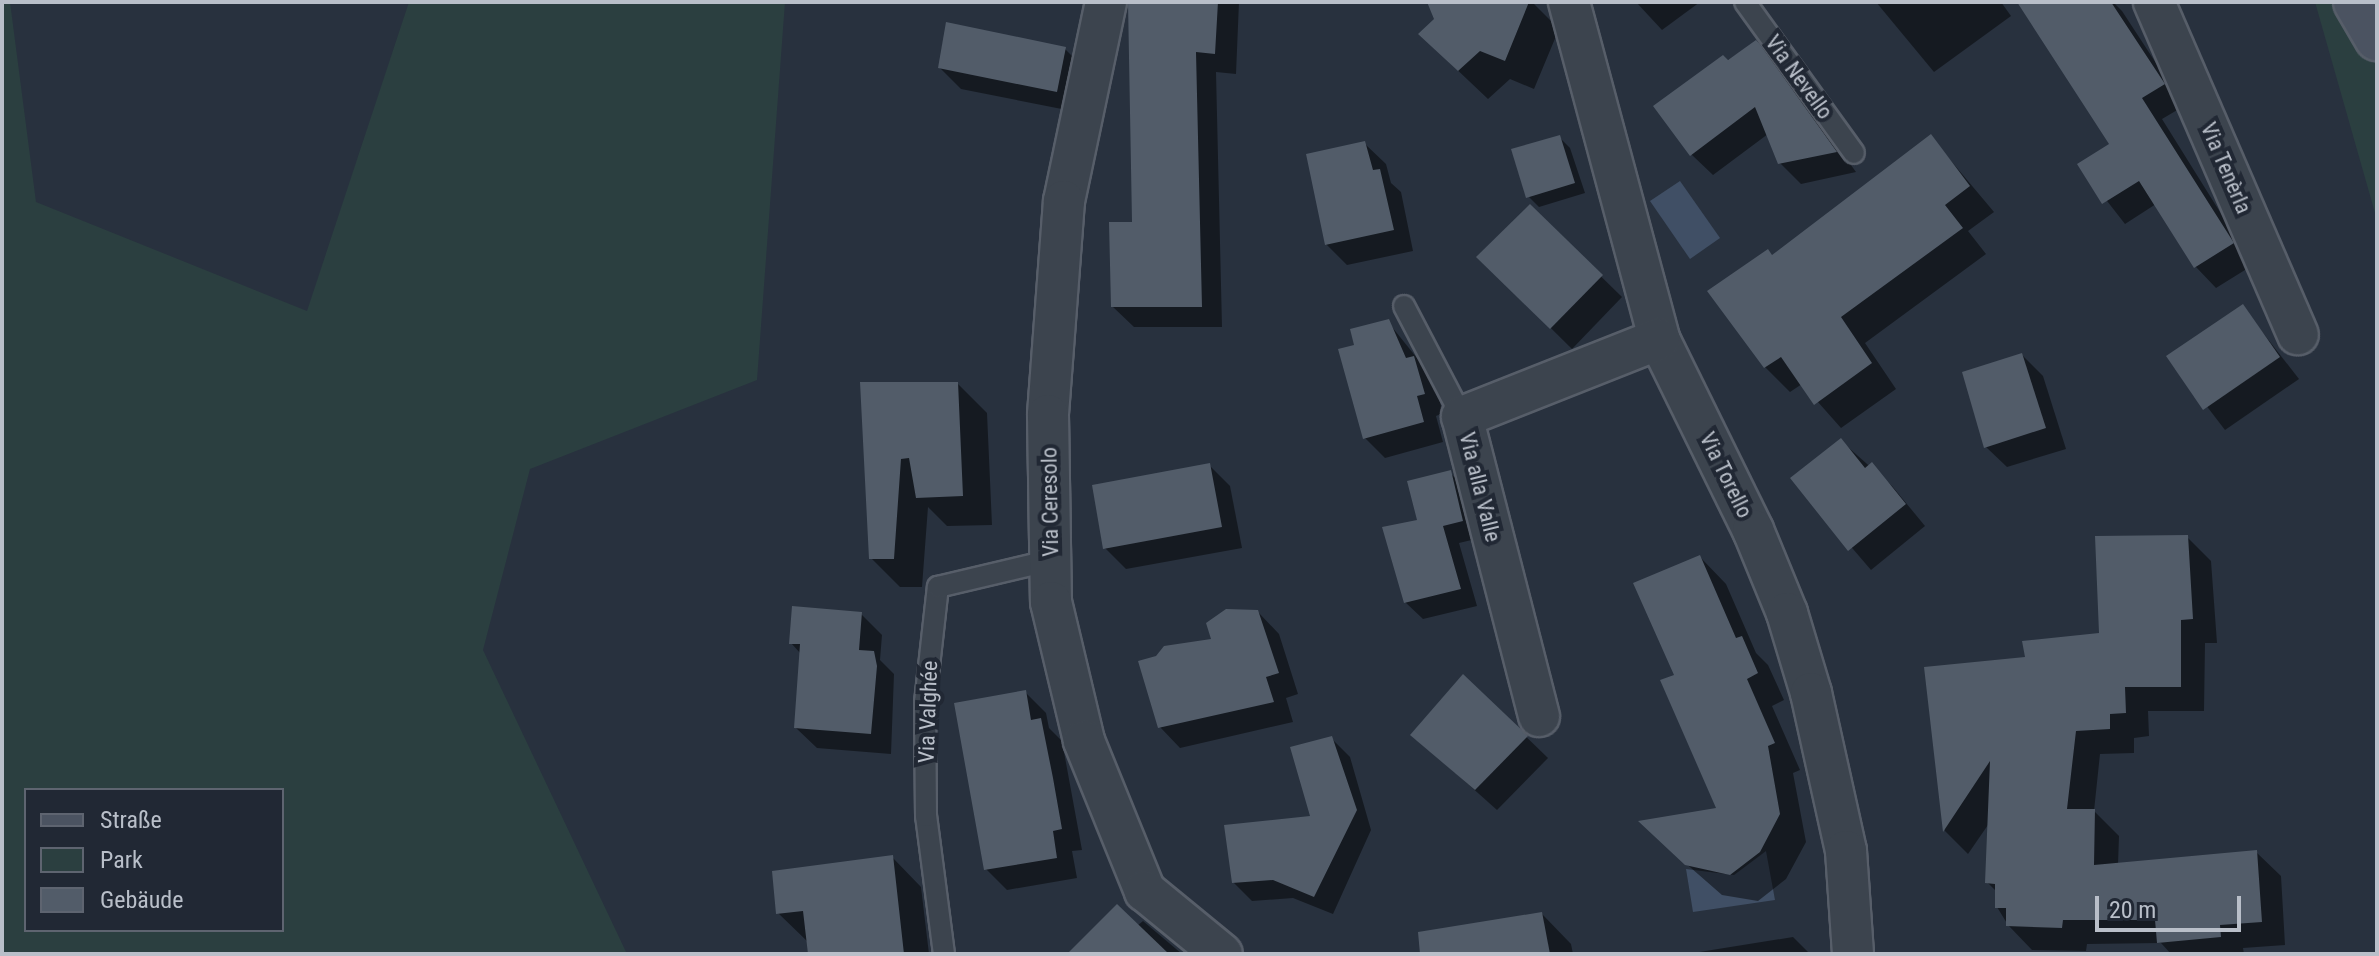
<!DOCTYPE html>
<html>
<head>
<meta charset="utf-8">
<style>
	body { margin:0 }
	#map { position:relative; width:2379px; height:956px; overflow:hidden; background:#28313e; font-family:"Roboto Condensed",sans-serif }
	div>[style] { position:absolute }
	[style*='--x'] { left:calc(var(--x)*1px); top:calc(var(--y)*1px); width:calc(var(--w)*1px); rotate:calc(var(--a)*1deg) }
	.green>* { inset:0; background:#2b3f40 }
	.water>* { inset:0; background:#404f65 }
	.shadow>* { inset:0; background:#0007 }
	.building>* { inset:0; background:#525c69 }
	.roads { filter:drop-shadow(2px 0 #575e69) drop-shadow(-2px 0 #575e69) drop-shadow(0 2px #575e69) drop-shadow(0 -2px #575e69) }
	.lane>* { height:20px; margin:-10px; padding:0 10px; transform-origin:10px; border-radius:10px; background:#3c444e }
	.street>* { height:40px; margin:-20px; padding:0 20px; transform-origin:20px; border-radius:20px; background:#3c444e }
	.secondary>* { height:44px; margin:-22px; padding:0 22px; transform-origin:22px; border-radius:22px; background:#4b5361 }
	span { translate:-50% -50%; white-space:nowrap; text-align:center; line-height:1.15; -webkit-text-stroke:8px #212834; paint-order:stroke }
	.street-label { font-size:22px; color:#b9bfc9 }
	.frame { position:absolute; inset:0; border:4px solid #b9bfc9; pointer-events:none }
	.legend { position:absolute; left:24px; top:788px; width:260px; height:144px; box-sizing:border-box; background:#212834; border:2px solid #5e6470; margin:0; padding:10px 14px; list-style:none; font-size:24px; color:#b9bfc9 }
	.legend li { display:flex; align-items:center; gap:16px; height:40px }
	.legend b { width:40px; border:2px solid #5e6470 }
	.scale { position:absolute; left:2095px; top:896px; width:146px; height:36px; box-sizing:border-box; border:4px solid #b9bfc9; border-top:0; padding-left:10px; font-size:24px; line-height:28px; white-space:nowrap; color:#b9bfc9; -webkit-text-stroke:6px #212834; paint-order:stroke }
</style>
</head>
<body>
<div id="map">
	<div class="green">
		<i style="clip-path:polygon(evenodd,2px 2px,10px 2px,36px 202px,307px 311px,409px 2px,785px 2px,757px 380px,530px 469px,483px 650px,627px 954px,2px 954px,2px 2px,26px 790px,282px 790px,282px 930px,26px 930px,26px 790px)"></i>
		<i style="clip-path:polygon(2315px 2px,2377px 2px,2377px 220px)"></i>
	</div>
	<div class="water">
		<i style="clip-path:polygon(1680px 181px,1720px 238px,1690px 259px,1650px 201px)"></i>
		<i style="clip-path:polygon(1766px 851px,1775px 900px,1693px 912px,1686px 869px,1734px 875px)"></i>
	</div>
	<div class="shadow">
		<i style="clip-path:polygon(1130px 2px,1239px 2px,1236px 74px,1216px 72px,1222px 327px,1134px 327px,1113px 307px,1134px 223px)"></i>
		<i style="clip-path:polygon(1429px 2px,1532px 2px,1559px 29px,1534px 89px,1510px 79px,1488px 99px,1450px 63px)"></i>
		<i style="clip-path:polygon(1636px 2px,1700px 2px,1662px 30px)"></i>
		<i style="clip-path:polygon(1876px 2px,2001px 2px,2011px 16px,1934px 72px)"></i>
		<i style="clip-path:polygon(2082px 2px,2113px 2px,2122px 11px,2184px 106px,2162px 119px,2253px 265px,2216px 288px,2196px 267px,2156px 204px,2125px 224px,2079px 165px,2111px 145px)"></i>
		<i style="clip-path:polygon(1756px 42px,1777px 63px,1856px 172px,1801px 184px,1780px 163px,1768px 134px,1713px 175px,1692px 155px,1656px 106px)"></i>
		<i style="clip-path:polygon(1065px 49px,1086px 70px,1077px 112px,961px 89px,940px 68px)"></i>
		<i style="clip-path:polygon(1931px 137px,1994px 212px,1968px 231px,1986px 254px,1865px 343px,1896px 389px,1841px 428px,1802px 384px,1790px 392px,1765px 367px,1710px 291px,1773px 257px)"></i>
		<i style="clip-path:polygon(1560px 138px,1570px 148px,1585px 193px,1539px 207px,1528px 196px)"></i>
		<i style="clip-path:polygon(1365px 144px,1386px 164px,1391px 183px,1401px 192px,1413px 251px,1347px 265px,1326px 244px)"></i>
		<i style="clip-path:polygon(1530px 207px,1622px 297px,1572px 349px,1479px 257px)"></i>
		<i style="clip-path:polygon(2242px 306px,2299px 379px,2225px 430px,2169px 357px)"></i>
		<i style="clip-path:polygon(1388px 322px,1433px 378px,1443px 413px,1436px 416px,1443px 442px,1385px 458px,1365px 438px,1356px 347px)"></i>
		<i style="clip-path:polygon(2022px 355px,2043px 376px,2066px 449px,2007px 467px,1986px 447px)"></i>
		<i style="clip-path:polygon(862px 384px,958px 384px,987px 413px,992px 525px,947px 526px,928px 507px,922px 587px,900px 587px,871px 558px)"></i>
		<i style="clip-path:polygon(1841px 441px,1892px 486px,1925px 526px,1871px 570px,1793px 479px)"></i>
		<i style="clip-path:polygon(1209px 465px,1230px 486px,1242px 548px,1126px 569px,1105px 548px)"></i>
		<i style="clip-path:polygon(1450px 473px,1468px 490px,1480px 538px,1459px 543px,1477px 606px,1423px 619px,1405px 602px,1419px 521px)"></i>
		<i style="clip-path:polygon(2187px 537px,2211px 561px,2217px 643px,2205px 643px,2204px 711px,2148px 711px,2149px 736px,2134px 738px,2134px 753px,2100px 754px,2094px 811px,2119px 836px,2118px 865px,2256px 852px,2281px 876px,2285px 945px,2243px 948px,2244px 954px,2171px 954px,2161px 943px,2087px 944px,2086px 951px,2032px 950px,2008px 925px,1997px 907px,1997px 892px,1987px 882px,1990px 822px,1968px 854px,1945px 831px,1926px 668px,2027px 659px,2101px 635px)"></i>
		<i style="clip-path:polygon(1700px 557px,1726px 584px,1756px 653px,1768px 665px,1784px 700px,1772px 706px,1800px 770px,1793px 773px,1806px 842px,1786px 879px,1758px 901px,1722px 895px,1667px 847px,1718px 810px,1676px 676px)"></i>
		<i style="clip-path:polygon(1258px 612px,1279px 634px,1298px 694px,1286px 698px,1293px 722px,1180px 748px,1160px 727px,1214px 640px)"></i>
		<i style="clip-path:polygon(861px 614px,882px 635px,880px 660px,894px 674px,891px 754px,817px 748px,796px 728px,801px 654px,791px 643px)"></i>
		<i style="clip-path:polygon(1464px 677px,1548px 758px,1497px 810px,1413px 735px)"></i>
		<i style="clip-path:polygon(1025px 692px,1046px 713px,1049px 728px,1062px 741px,1082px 850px,1072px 851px,1077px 878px,1007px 890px,986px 869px)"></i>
		<i style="clip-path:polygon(1331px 738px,1350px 757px,1371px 830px,1333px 914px,1293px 898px,1252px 901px,1233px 882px,1312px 817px)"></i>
		<i style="clip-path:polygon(892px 857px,921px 887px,929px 954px,810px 954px,808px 942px,778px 913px)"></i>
		<i style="clip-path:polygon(1542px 914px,1571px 944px,1573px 954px,1434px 954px)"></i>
		<i style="clip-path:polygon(1143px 921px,1182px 954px,1070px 954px,1137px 926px)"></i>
		<i style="clip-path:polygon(1793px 937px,1810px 954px,1687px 954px)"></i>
	</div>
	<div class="building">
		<i style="clip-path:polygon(1128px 2px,1218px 2px,1215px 54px,1196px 52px,1202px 307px,1111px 307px,1109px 222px,1132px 222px)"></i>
		<i style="clip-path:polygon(1427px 2px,1529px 2px,1505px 61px,1480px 51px,1458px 71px,1418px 34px,1434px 19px)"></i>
		<i style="clip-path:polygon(2017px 2px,2111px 2px,2165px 84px,2142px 98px,2234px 243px,2194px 268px,2139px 181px,2102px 204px,2077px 164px,2109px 144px)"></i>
		<i style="clip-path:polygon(946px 22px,1066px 47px,1057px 92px,938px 68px)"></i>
		<i style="clip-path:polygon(1756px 40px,1759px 43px,1837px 152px,1778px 164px,1755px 107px,1690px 156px,1653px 106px,1723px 55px,1728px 60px)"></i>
		<i style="clip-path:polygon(1931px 134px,1970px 186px,1945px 205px,1963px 228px,1841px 317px,1872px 363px,1814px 405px,1781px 357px,1764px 368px,1707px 291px,1768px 249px,1772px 255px)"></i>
		<i style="clip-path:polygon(1560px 135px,1575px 183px,1526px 198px,1511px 149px)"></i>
		<i style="clip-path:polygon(1365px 141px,1373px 170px,1380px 169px,1394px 230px,1325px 245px,1306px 154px)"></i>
		<i style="clip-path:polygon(1530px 204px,1603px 275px,1550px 329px,1476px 257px)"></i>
		<i style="clip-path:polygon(2243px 304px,2280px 357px,2203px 410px,2166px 356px)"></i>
		<i style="clip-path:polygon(1389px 319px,1406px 358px,1414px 356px,1425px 394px,1417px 396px,1424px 422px,1363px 439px,1338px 349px,1354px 345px,1350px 329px)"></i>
		<i style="clip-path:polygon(2022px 353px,2046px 428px,1984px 448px,1962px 372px)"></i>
		<i style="clip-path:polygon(860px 382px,958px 382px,963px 496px,916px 498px,909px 458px,901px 459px,894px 559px,869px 559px)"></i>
		<i style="clip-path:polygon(1841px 438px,1865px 468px,1872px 462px,1906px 504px,1848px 551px,1790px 478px)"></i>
		<i style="clip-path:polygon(1210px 463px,1222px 527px,1103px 549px,1092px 485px)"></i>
		<i style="clip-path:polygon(1451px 470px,1463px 521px,1443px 526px,1461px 589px,1404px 603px,1382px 527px,1417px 520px,1407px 481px)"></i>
		<i style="clip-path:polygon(2188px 535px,2193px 619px,2181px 620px,2181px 687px,2125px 687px,2126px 713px,2110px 714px,2110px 729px,2076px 731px,2067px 809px,2095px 809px,2094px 865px,2257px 850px,2262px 922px,2220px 925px,2221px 937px,2157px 943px,2155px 920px,2063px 920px,2062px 928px,2006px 926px,2006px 908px,1995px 908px,1995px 884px,1985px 883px,1990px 761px,1943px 832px,1924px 667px,2025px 657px,2022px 641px,2099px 633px,2095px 536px)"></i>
		<i style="clip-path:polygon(1700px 555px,1736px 638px,1742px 636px,1758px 673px,1747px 679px,1775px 743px,1768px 746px,1780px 814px,1760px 852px,1730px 875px,1685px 865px,1638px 821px,1716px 808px,1660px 680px,1674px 675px,1633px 583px)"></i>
		<i style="clip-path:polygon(792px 606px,862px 612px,859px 650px,874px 651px,877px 666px,871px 734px,794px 728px,800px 644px,789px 644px)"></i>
		<i style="clip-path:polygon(1226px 609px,1258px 610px,1279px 673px,1266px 677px,1274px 702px,1158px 728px,1138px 661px,1156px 656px,1164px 646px,1211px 639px,1206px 623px)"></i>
		<i style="clip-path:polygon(1463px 674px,1528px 736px,1475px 790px,1410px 735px)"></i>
		<i style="clip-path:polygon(1026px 690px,1031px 720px,1041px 718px,1053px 778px,1062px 829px,1053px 831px,1057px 858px,984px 870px,954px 703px)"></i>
		<i style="clip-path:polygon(1332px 736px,1357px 810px,1314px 897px,1273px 880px,1232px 883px,1224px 825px,1310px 816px,1290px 747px)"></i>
		<i style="clip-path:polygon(893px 855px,904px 954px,808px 954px,803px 911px,776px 914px,772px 871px)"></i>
		<i style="clip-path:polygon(1117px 904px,1169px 954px,1067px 954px)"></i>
		<i style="clip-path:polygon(1542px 912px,1550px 954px,1420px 954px,1418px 932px)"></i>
	</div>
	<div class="roads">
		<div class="lane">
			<i style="--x:1745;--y:2;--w:186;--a:54.2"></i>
			<i style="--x:1404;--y:306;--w:125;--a:62.4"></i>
			<i style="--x:944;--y:954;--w:139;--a:-97.4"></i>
			<i style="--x:926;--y:816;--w:114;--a:-90.5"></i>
			<i style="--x:925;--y:702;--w:116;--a:-83.6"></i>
			<i style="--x:938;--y:587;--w:117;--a:-13.3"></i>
		</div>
		<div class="street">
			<i style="--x:1106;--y:2;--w:203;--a:101.9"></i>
			<i style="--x:1064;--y:201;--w:215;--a:94.3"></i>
			<i style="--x:1048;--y:415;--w:187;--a:89.1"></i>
			<i style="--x:1051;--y:602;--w:143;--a:76.6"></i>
			<i style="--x:1084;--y:741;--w:162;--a:67.9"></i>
			<i style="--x:1145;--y:891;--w:99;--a:39.3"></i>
			<i style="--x:1569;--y:2;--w:349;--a:75"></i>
			<i style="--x:1659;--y:339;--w:213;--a:63.8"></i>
			<i style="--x:1753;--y:530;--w:90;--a:67.7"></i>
			<i style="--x:1787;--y:613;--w:84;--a:73.3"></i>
			<i style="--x:1811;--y:693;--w:162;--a:77.5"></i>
			<i style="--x:1846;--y:851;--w:103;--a:86.1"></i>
			<i style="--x:2154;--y:2;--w:362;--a:66.6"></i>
			<i style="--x:1539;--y:716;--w:309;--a:-104.4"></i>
			<i style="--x:1462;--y:417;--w:212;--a:-21.6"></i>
		</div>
		<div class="secondary">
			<i style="--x:2356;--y:2;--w:42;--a:59.7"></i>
		</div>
	</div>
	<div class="street-label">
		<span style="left:1799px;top:77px;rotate:54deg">Via Nevello</span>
		<span style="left:2226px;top:168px;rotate:67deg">Via Tenèrla</span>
		<span style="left:1726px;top:475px;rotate:64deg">Via Torello</span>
		<span style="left:1480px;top:487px;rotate:76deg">Via alla Valle</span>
		<span style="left:1050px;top:502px;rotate:-91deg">Via Ceresolo</span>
		<span style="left:928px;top:712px;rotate:-88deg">Via Valghée</span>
	</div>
	<div class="frame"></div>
	<ul class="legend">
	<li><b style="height:10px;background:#4b5361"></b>Straße</li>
	<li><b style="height:22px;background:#2b3f40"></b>Park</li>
	<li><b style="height:22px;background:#525c69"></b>Gebäude</li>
	</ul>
	<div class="scale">20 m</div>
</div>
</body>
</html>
